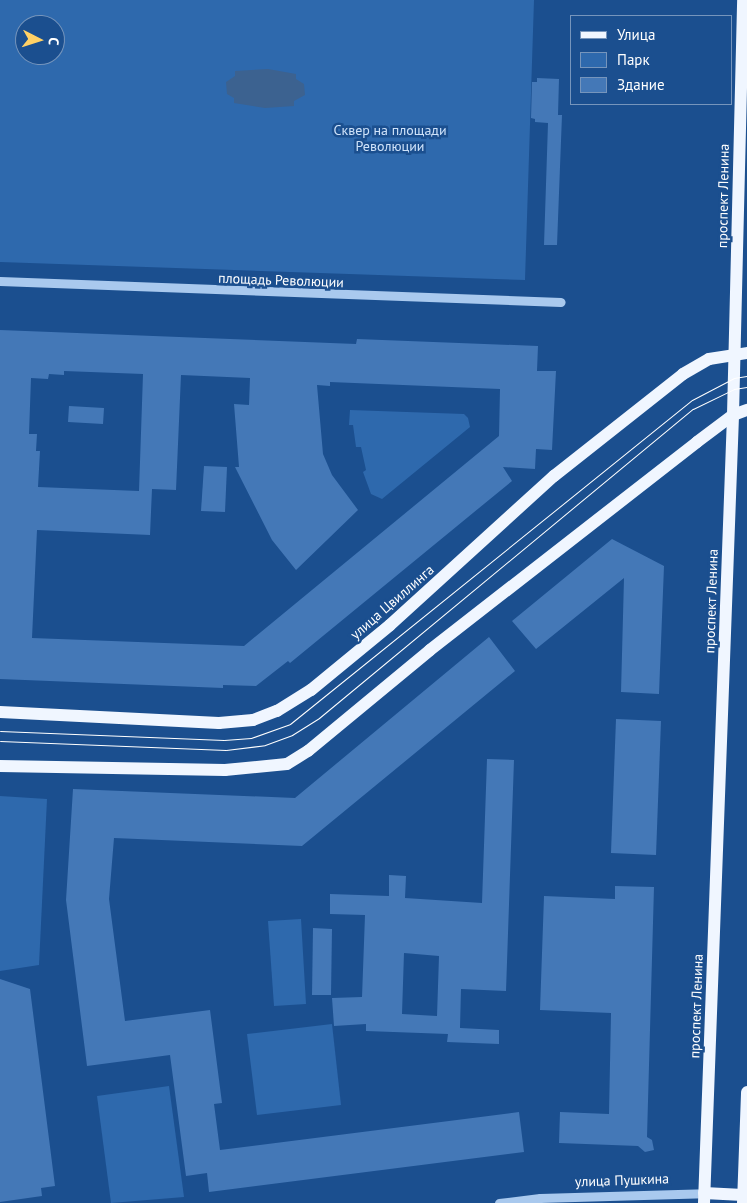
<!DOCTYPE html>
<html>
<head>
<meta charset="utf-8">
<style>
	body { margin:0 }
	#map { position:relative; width:747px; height:1203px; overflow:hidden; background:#1b4f8f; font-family:"PT Sans",sans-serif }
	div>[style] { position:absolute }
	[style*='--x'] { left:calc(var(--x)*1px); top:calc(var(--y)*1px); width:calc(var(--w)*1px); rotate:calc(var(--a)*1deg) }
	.green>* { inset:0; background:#2e69ad }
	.water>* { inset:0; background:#3c6290 }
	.building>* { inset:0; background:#4478b7 }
	.minor>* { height:9px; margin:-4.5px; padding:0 4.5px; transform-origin:4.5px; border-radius:4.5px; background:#a9c9ee }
	.major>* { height:12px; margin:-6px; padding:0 6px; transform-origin:6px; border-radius:6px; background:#f0f6ff }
	.tram>* { height:1px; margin:-0.5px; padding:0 0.5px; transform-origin:0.5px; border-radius:0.5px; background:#fff }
	span { translate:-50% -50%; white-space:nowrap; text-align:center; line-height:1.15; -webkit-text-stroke:5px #1b4f8f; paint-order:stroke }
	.park-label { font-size:14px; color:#cfe3fa }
	.street-label { font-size:14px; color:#fff }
	.legend { position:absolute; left:570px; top:15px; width:162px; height:90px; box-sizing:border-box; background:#1b4f8f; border:1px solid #7695bc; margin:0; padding:6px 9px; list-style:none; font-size:15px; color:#fff }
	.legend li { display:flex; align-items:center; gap:10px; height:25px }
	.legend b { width:25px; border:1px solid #7695bc }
	.north { position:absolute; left:15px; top:15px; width:50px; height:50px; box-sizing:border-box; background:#1b4f8f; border:1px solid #7695bc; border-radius:50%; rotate:95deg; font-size:14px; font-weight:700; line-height:20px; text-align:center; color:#fff }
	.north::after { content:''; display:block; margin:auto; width:18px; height:22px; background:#ffd166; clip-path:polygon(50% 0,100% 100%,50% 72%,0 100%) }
</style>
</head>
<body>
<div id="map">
	<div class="green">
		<i style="clip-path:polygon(evenodd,0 0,534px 0,525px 280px,0 262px,0 0,25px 25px,55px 25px,55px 55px,25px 55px,25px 25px)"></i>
		<i style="clip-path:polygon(350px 410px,464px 414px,468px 418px,470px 427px,382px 499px,371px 494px,363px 472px,366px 470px,361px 447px,356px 447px,353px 425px,349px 425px)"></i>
		<i style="clip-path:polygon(0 796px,47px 799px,39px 965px,0 971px)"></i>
		<i style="clip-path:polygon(301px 919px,306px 1004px,274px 1006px,268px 921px)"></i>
		<i style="clip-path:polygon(332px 1024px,341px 1105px,257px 1115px,247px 1034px)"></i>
		<i style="clip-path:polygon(169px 1086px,184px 1197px,111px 1203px,97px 1096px)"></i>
	</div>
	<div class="water">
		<i style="clip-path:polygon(268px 69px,296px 74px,296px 79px,304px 84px,305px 95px,294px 101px,294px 106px,265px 108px,234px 103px,234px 98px,227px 94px,226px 82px,235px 76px,235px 71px)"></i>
	</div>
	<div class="building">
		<i style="clip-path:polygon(537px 78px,559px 79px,558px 115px,562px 115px,557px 245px,544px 245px,548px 123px,535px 122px,535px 119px,531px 118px,532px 82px,537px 82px)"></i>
		<i style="clip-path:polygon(evenodd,0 330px,356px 344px,357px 339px,538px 346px,537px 371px,556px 371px,552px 450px,536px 449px,535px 469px,503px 467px,512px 481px,290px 663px,288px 661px,256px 686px,223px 685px,223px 688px,0 679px,0 330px,64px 371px,143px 374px,139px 491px,38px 487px,40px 451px,36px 451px,37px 434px,29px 434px,31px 378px,48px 379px,49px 374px,64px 375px,64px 371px,0 330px,181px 375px,250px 378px,249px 405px,234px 404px,239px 467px,235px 467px,272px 540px,296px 570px,358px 510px,332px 475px,323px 454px,317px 385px,330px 386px,330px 382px,500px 389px,499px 436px,244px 646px,32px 638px,37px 530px,150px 535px,152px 489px,176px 490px,181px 375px)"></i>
		<i style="clip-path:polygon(69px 406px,104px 408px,103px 424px,68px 422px)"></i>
		<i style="clip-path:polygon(204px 466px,227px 467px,225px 512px,201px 511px)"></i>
		<i style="clip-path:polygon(612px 539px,664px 566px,659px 694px,621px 692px,624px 578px,536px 649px,512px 621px)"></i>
		<i style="clip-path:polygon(489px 637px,515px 671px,302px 846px,114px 838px,109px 899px,125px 1021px,210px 1010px,222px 1103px,214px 1104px,220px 1150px,519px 1112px,524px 1152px,209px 1192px,207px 1173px,186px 1176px,170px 1055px,87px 1066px,66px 900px,73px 789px,295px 798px)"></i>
		<i style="clip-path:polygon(616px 719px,661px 721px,656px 855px,611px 853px)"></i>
		<i style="clip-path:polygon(evenodd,487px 759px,514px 760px,506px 991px,461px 989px,460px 1028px,499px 1030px,499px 1044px,447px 1042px,448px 1034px,366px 1031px,366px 1024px,334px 1026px,332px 998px,362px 997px,365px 915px,330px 914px,330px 894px,389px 896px,389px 875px,406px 876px,405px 898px,482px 903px,487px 759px,404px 953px,439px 956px,437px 1016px,402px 1014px,404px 953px)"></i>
		<i style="clip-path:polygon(615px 886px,654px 887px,647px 1137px,652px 1140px,654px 1150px,645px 1152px,638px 1146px,559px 1143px,560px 1112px,609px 1114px,611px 1013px,540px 1010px,544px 896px,615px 899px)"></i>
		<i style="clip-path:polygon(313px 928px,332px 929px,331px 995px,312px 995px)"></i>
		<i style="clip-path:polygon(0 979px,30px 989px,55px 1186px,41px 1188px,42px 1196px,0 1202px)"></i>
	</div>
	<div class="minor">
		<i style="--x:0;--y:281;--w:561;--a:2.14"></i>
		<i style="--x:499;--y:1203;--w:41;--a:-7"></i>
		<i style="--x:540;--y:1198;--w:164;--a:-1.7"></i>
	</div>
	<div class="major">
		<i style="--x:0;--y:712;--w:219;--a:2.9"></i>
		<i style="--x:219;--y:723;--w:34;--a:-5"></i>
		<i style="--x:253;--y:720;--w:26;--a:-21"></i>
		<i style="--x:277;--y:711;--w:40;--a:-32"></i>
		<i style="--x:311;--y:690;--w:102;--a:-39.4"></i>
		<i style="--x:390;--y:625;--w:222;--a:-42.3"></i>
		<i style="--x:554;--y:476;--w:164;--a:-38.3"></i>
		<i style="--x:683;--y:374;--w:30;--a:-30"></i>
		<i style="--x:709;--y:359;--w:38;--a:-9"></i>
		<i style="--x:0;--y:766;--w:225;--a:1"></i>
		<i style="--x:225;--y:770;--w:62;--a:-5.5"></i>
		<i style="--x:287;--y:764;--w:25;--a:-32"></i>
		<i style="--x:308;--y:751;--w:158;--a:-39.6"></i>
		<i style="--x:430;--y:650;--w:338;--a:-37.9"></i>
		<i style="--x:697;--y:442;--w:45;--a:-36.9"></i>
		<i style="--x:733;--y:415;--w:15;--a:-20"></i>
		<i style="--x:704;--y:1193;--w:39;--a:3"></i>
		<i style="--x:704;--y:1203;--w:789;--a:-87.89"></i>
		<i style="--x:733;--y:415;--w:415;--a:-88.6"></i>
		<i style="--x:743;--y:1203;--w:111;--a:-87.9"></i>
	</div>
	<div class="tram">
		<i style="--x:0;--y:731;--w:224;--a:2.3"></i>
		<i style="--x:224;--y:740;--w:27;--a:-4"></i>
		<i style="--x:251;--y:738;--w:41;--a:-19.7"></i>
		<i style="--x:290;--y:724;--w:516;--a:-38.87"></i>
		<i style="--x:692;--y:400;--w:47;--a:-27.6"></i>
		<i style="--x:734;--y:378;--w:13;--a:-9"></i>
		<i style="--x:0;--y:741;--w:226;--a:2.3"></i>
		<i style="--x:226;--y:750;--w:39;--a:-7"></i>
		<i style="--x:265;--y:745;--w:29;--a:-20"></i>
		<i style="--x:292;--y:735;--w:32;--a:-32"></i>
		<i style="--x:319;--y:718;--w:485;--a:-39.6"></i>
		<i style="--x:693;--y:409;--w:46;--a:-26"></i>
		<i style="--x:734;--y:389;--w:13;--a:-9"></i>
	</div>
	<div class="park-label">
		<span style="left:390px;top:138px">Сквер на площади<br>Революции</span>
	</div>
	<div class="street-label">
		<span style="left:723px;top:196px;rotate:-89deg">проспект Ленина</span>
		<span style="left:281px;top:280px;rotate:2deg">площадь Революции</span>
		<span style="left:711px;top:601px;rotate:-88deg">проспект Ленина</span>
		<span style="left:392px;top:602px;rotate:-41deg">улица Цвиллинга</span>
		<span style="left:696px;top:1006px;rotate:-88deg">проспект Ленина</span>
		<span style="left:622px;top:1180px;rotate:-2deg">улица Пушкина</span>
	</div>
	<ul class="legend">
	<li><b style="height:6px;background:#f0f6ff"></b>Улица</li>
	<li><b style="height:14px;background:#2e69ad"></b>Парк</li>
	<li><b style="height:14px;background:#4478b7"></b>Здание</li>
	</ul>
	<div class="north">С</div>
</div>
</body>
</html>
